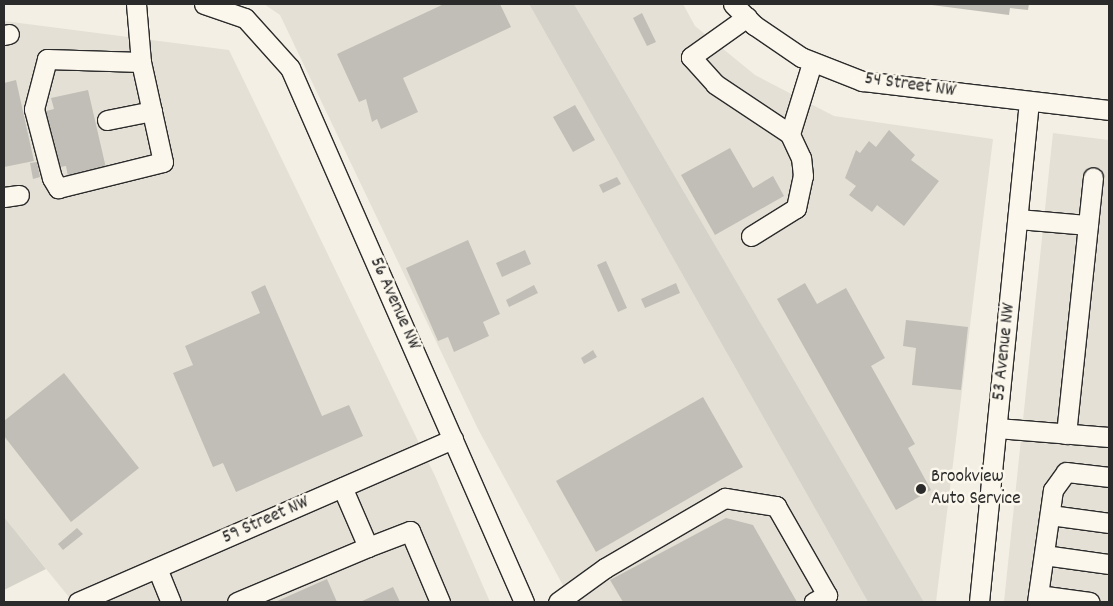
<!DOCTYPE html>
<html>
<head>
<meta charset="utf-8">
<style>
	body { margin:0 }
	#map { position:relative; width:1113px; height:606px; overflow:hidden; background:#f3efe4; font-family:Dekko,sans-serif }
	div>[style] { position:absolute }
	[style*='--x'] { left:calc(var(--x)*1px); top:calc(var(--y)*1px); width:calc(var(--w)*1px); rotate:calc(var(--a)*1deg) }
	.built>* { inset:0; background:#e4e0d6 }
	.green>* { inset:0; background:#d5d2c9 }
	.building>* { inset:0; background:#c0beb6 }
	.roads { filter:drop-shadow(1px 0 #2b2b2b) drop-shadow(-1px 0 #2b2b2b) drop-shadow(0 1px #2b2b2b) drop-shadow(0 -1px #2b2b2b) }
	.minor>* { height:19px; margin:-9.5px; padding:0 9.5px; transform-origin:9.5px; border-radius:9.5px; background:#fbf7ec }
	.dots>* { width:14px; height:14px; translate:-50% -50%; box-sizing:border-box; border:2px solid #fbf7ec; border-radius:50% }
	span { translate:-50% -50%; white-space:nowrap; text-align:center; line-height:1.15; -webkit-text-stroke:5px #fbf7ec; paint-order:stroke }
	.street-label { font-size:19px; color:#2b2b2b }
	.poi-label { font-size:19px; color:#2b2b2b }
	.left { translate:0 -50%; text-align:left }
	.frame { position:absolute; inset:0; border:5px solid #2b2b2b; pointer-events:none }
</style>
</head>
<body>
<div id="map">
	<div class="built">
		<i style="clip-path:polygon(264px 4px,529px 4px,868px 602px,572px 602px,478px 429px,280px 15px)"></i>
		<i style="clip-path:polygon(574px 4px,683px 4px,695px 26px,755px 75px,834px 116px,993px 139px,936px 602px,924px 602px)"></i>
		<i style="clip-path:polygon(4px 21px,229px 50px,435px 476px,490px 602px,73px 602px,4px 517px)"></i>
		<i style="clip-path:polygon(1053px 133px,1109px 140px,1109px 602px,1004px 602px)"></i>
	</div>
	<div class="green">
		<i style="clip-path:polygon(529px 4px,574px 4px,924px 602px,868px 602px)"></i>
		<i style="clip-path:polygon(4px 517px,46px 569px,4px 590px)"></i>
	</div>
	<div class="building">
		<i style="clip-path:polygon(444px 4px,500px 4px,511px 27px,403px 78px,418px 112px,381px 129px,377px 119px,372px 122px,366px 99px,359px 102px,337px 54px)"></i>
		<i style="clip-path:polygon(924px 4px,1029px 4px,1028px 10px,1010px 8px,1009px 15px)"></i>
		<i style="clip-path:polygon(642px 13px,656px 42px,647px 46px,633px 18px)"></i>
		<i style="clip-path:polygon(16px 80px,34px 161px,4px 167px,4px 83px)"></i>
		<i style="clip-path:polygon(88px 90px,106px 168px,68px 177px,66px 166px,54px 168px,42px 112px,54px 109px,51px 98px)"></i>
		<i style="clip-path:polygon(575px 105px,595px 140px,573px 152px,553px 117px)"></i>
		<i style="clip-path:polygon(889px 130px,915px 155px,911px 160px,939px 181px,904px 226px,877px 205px,872px 212px,849px 195px,856px 186px,845px 178px,856px 150px,860px 153px,869px 141px,876px 147px)"></i>
		<i style="clip-path:polygon(730px 148px,753px 188px,773px 176px,784px 196px,715px 235px,681px 175px)"></i>
		<i style="clip-path:polygon(37px 162px,40px 177px,33px 179px,30px 163px)"></i>
		<i style="clip-path:polygon(617px 177px,621px 184px,603px 193px,599px 185px)"></i>
		<i style="clip-path:polygon(468px 240px,500px 314px,483px 322px,489px 336px,454px 352px,448px 337px,438px 341px,406px 268px)"></i>
		<i style="clip-path:polygon(525px 250px,531px 264px,502px 277px,496px 263px)"></i>
		<i style="clip-path:polygon(606px 261px,627px 308px,618px 312px,597px 265px)"></i>
		<i style="clip-path:polygon(676px 283px,680px 293px,645px 308px,641px 299px)"></i>
		<i style="clip-path:polygon(805px 283px,817px 304px,846px 288px,885px 358px,871px 366px,915px 444px,908px 448px,931px 490px,896px 510px,777px 299px)"></i>
		<i style="clip-path:polygon(265px 285px,322px 416px,349px 405px,363px 436px,236px 492px,223px 463px,213px 467px,173px 373px,193px 365px,185px 346px,260px 313px,251px 292px)"></i>
		<i style="clip-path:polygon(534px 285px,538px 293px,509px 307px,506px 300px)"></i>
		<i style="clip-path:polygon(906px 320px,968px 327px,961px 390px,912px 385px,916px 348px,903px 346px)"></i>
		<i style="clip-path:polygon(593px 350px,597px 357px,584px 364px,581px 358px)"></i>
		<i style="clip-path:polygon(64px 373px,139px 468px,71px 522px,4px 436px,4px 421px)"></i>
		<i style="clip-path:polygon(703px 397px,743px 467px,596px 552px,556px 481px)"></i>
		<i style="clip-path:polygon(726px 518px,753px 525px,797px 602px,623px 602px,610px 580px)"></i>
		<i style="clip-path:polygon(77px 528px,83px 534px,63px 550px,58px 544px)"></i>
		<i style="clip-path:polygon(327px 579px,337px 602px,275px 602px)"></i>
		<i style="clip-path:polygon(393px 587px,400px 602px,360px 602px)"></i>
	</div>
	<div class="roads">
		<div class="minor">
			<i style="--x:136;--y:4;--w:58;--a:85.1"></i>
			<i style="--x:141;--y:62;--w:94;--a:-178.2"></i>
			<i style="--x:47;--y:59;--w:52;--a:104.6"></i>
			<i style="--x:34;--y:109;--w:71;--a:75.4"></i>
			<i style="--x:52;--y:178;--w:12;--a:59"></i>
			<i style="--x:58;--y:188;--w:108;--a:-13.9"></i>
			<i style="--x:163;--y:162;--w:102;--a:-102.4"></i>
			<i style="--x:204;--y:4;--w:43;--a:18.9"></i>
			<i style="--x:245;--y:18;--w:67;--a:48"></i>
			<i style="--x:290;--y:68;--w:583;--a:66.34"></i>
			<i style="--x:733;--y:4;--w:30;--a:45"></i>
			<i style="--x:754;--y:25;--w:57;--a:34.2"></i>
			<i style="--x:801;--y:57;--w:66;--a:21.5"></i>
			<i style="--x:862;--y:81;--w:249;--a:6.7"></i>
			<i style="--x:747;--y:17;--w:69;--a:144.5"></i>
			<i style="--x:691;--y:57;--w:36;--a:48"></i>
			<i style="--x:715;--y:84;--w:90;--a:33.7"></i>
			<i style="--x:790;--y:134;--w:74;--a:-72.8"></i>
			<i style="--x:4;--y:35;--w:5;--a:-11"></i>
			<i style="--x:107;--y:120;--w:46;--a:-11.3"></i>
			<i style="--x:4;--y:197;--w:15;--a:-8"></i>
			<i style="--x:1019;--y:219;--w:69;--a:5"></i>
			<i style="--x:751;--y:236;--w:53;--a:-31.9"></i>
			<i style="--x:796;--y:208;--w:33;--a:-78"></i>
			<i style="--x:803;--y:176;--w:18;--a:-96"></i>
			<i style="--x:801;--y:158;--w:26;--a:-115"></i>
			<i style="--x:997;--y:428;--w:112;--a:4.6"></i>
			<i style="--x:1066;--y:434;--w:258;--a:-84"></i>
			<i style="--x:1050;--y:515;--w:60;--a:7.7"></i>
			<i style="--x:368;--y:547;--w:45;--a:-20.9"></i>
			<i style="--x:410;--y:531;--w:77;--a:67.1"></i>
			<i style="--x:1044;--y:555;--w:66;--a:7.9"></i>
			<i style="--x:157;--y:568;--w:37;--a:68"></i>
			<i style="--x:1038;--y:595;--w:52;--a:7.7"></i>
			<i style="--x:78;--y:602;--w:409;--a:-23.5"></i>
			<i style="--x:237;--y:602;--w:142;--a:-22.8"></i>
			<i style="--x:368;--y:547;--w:65;--a:-113.4"></i>
			<i style="--x:558;--y:602;--w:58;--a:-35.9"></i>
			<i style="--x:605;--y:568;--w:139;--a:-30.3"></i>
			<i style="--x:725;--y:498;--w:52;--a:8.9"></i>
			<i style="--x:776;--y:506;--w:103;--a:60.2"></i>
			<i style="--x:827;--y:595;--w:15;--a:152"></i>
			<i style="--x:979;--y:602;--w:503;--a:-84.3"></i>
			<i style="--x:1037;--y:602;--w:113;--a:-81.9"></i>
			<i style="--x:1053;--y:490;--w:22;--a:-54"></i>
			<i style="--x:1066;--y:472;--w:43;--a:6.6"></i>
		</div>
	</div>
	<div class="dots">
		<i style="left:921px;top:489px;background:#2b2b2b"></i>
	</div>
	<div class="street-label">
		<span style="left:910px;top:86px;rotate:8deg">54 Street NW</span>
		<span style="left:394px;top:304px;rotate:66deg">56 Avenue NW</span>
		<span style="left:1005px;top:352px;rotate:-84deg">53 Avenue NW</span>
		<span style="left:266px;top:521px;rotate:-24deg">59 Street NW</span>
	</div>
	<div class="poi-label">
		<span class="left" style="left:931px;top:489px">Brookview<br>Auto Service</span>
	</div>
	<div class="frame"></div>
</div>
</body>
</html>
